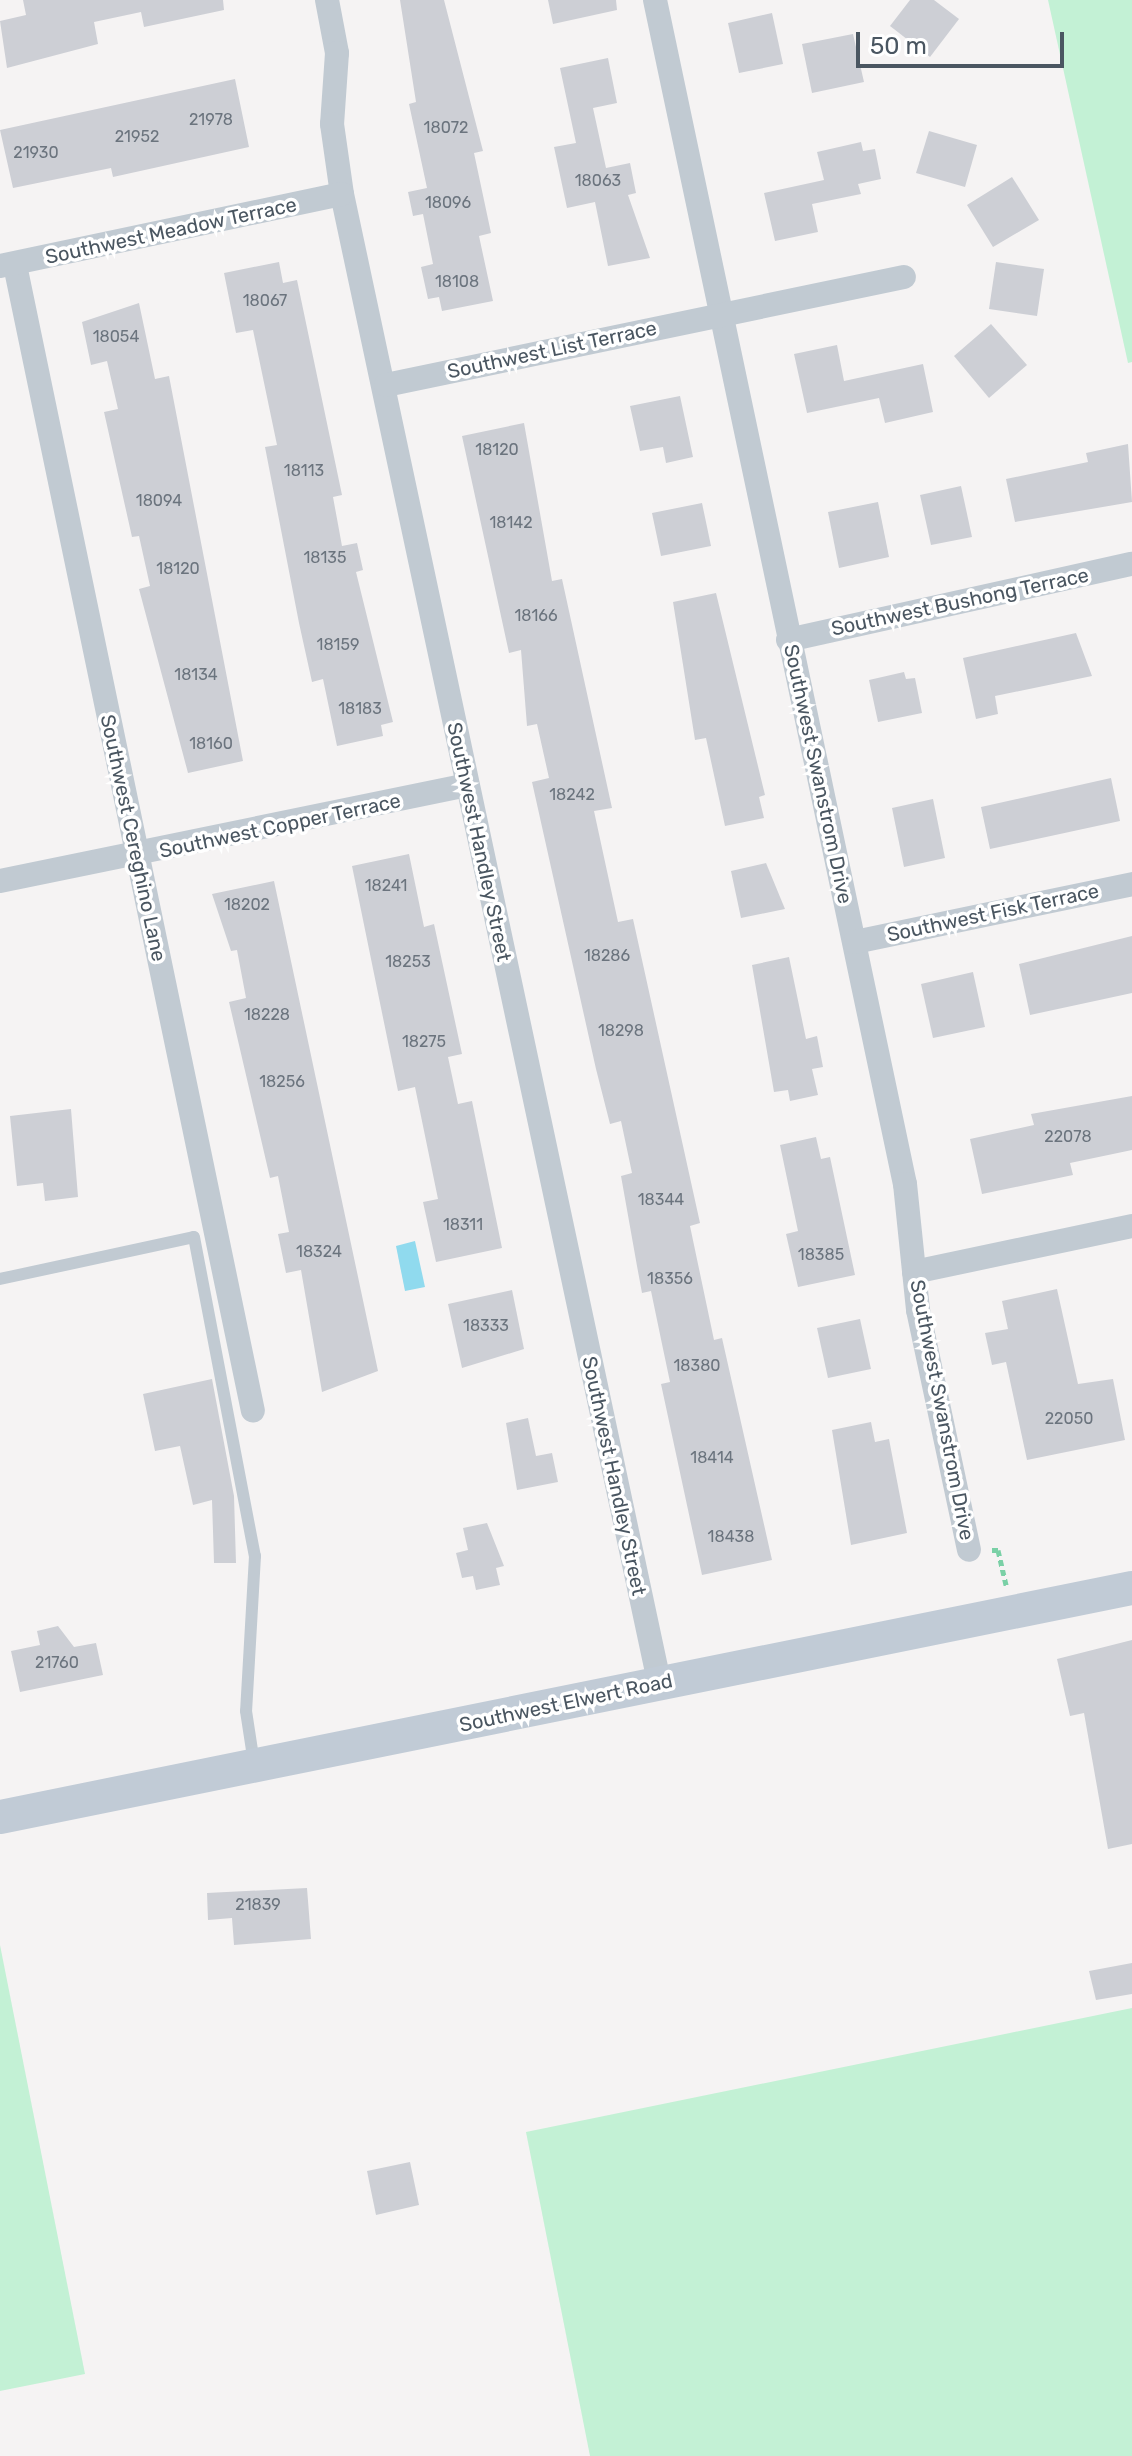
<!DOCTYPE html>
<html>
<head>
<meta charset="utf-8">
<style>
	body { margin:0 }
	#map { position:relative; width:1132px; height:2456px; overflow:hidden; background:#f5f3f3; font-family:Rubik,sans-serif }
	div>[style] { position:absolute }
	[style*='--x'] { left:calc(var(--x)*1px); top:calc(var(--y)*1px); width:calc(var(--w)*1px); rotate:calc(var(--a)*1deg) }
	.green>* { inset:0; background:#c3f1d5 }
	.water>* { inset:0; background:#90daee }
	.building>* { inset:0; background:#cdcfd5 }
	.path>* { height:5px; margin-top:-2.5px; transform-origin:0; background:repeating-linear-gradient(90deg,#7ad0a6 0 6px,transparent 0 10px) }
	.service>* { height:12px; margin:-6px; padding:0 6px; transform-origin:6px; border-radius:6px; background:#c1cad2 }
	.minor>* { height:24px; margin:-12px; padding:0 12px; transform-origin:12px; border-radius:12px; background:#c1cad2 }
	.secondary>* { height:34px; margin:-17px; padding:0 17px; transform-origin:17px; border-radius:17px; background:#c1cbd6 }
	span { translate:-50% -50%; white-space:nowrap; text-align:center; line-height:1.15; -webkit-text-stroke:7px #fff; paint-order:stroke }
	.number-label { font-size:16px; color:#6b747e }
	.number-label span { -webkit-text-stroke-width:0 }
	.street-label { font-size:20px; color:#4a5661 }
	.scale { position:absolute; left:856px; top:32px; width:208px; height:36px; box-sizing:border-box; border:4px solid #4a5661; border-top:0; padding-left:10px; font-size:24px; line-height:28px; white-space:nowrap; color:#4a5661; -webkit-text-stroke:6px #fff; paint-order:stroke }
</style>
</head>
<body>
<div id="map">
	<div class="green">
		<i style="clip-path:polygon(1048px 0,1132px 0,1132px 362px,1128px 363px)"></i>
		<i style="clip-path:polygon(0 1945px,85px 2374px,0 2391px)"></i>
		<i style="clip-path:polygon(1132px 2008px,1132px 2456px,590px 2456px,526px 2132px)"></i>
	</div>
	<div class="water">
		<i style="clip-path:polygon(415px 1241px,425px 1287px,405px 1291px,396px 1246px)"></i>
	</div>
	<div class="building">
		<i style="clip-path:polygon(23px 0,223px 0,224px 10px,144px 27px,141px 12px,94px 22px,98px 44px,7px 68px,0 21px,26px 15px)"></i>
		<i style="clip-path:polygon(400px 0,444px 0,483px 151px,474px 153px,491px 233px,479px 236px,493px 301px,442px 311px,439px 297px,428px 299px,421px 267px,433px 264px,423px 214px,413px 216px,408px 192px,427px 188px,409px 104px,416px 102px)"></i>
		<i style="clip-path:polygon(548px 0,616px 0,617px 10px,553px 24px)"></i>
		<i style="clip-path:polygon(910px 0,934px 0,959px 19px,930px 57px,890px 26px)"></i>
		<i style="clip-path:polygon(772px 13px,783px 64px,739px 73px,728px 23px)"></i>
		<i style="clip-path:polygon(853px 34px,864px 82px,812px 93px,802px 44px)"></i>
		<i style="clip-path:polygon(608px 58px,617px 103px,593px 108px,606px 168px,630px 163px,636px 193px,628px 195px,650px 258px,608px 266px,595px 202px,567px 208px,554px 147px,576px 143px,560px 68px)"></i>
		<i style="clip-path:polygon(235px 79px,249px 147px,113px 177px,111px 168px,13px 188px,0 130px)"></i>
		<i style="clip-path:polygon(929px 131px,977px 145px,965px 187px,916px 173px)"></i>
		<i style="clip-path:polygon(861px 142px,863px 151px,875px 149px,881px 179px,858px 184px,861px 194px,812px 204px,818px 232px,775px 241px,764px 193px,824px 180px,817px 152px)"></i>
		<i style="clip-path:polygon(1012px 177px,1039px 220px,993px 247px,967px 205px)"></i>
		<i style="clip-path:polygon(279px 262px,283px 283px,297px 280px,342px 495px,333px 497px,342px 546px,357px 543px,363px 570px,356px 572px,393px 722px,381px 725px,383px 736px,337px 746px,323px 679px,312px 682px,299px 623px,265px 447px,277px 445px,253px 330px,236px 333px,224px 273px)"></i>
		<i style="clip-path:polygon(996px 262px,1044px 269px,1037px 316px,989px 309px)"></i>
		<i style="clip-path:polygon(139px 303px,155px 379px,169px 376px,243px 761px,188px 773px,139px 589px,150px 586px,139px 536px,132px 537px,104px 412px,118px 409px,107px 361px,91px 365px,82px 322px)"></i>
		<i style="clip-path:polygon(991px 324px,1027px 365px,989px 398px,954px 356px)"></i>
		<i style="clip-path:polygon(837px 345px,844px 381px,923px 364px,933px 412px,885px 423px,879px 398px,807px 413px,794px 354px)"></i>
		<i style="clip-path:polygon(680px 396px,693px 457px,666px 463px,663px 447px,640px 451px,630px 406px)"></i>
		<i style="clip-path:polygon(524px 423px,552px 581px,562px 579px,612px 808px,594px 811px,618px 922px,633px 919px,700px 1223px,690px 1226px,714px 1340px,722px 1338px,772px 1560px,702px 1575px,661px 1384px,670px 1382px,662px 1344px,651px 1291px,642px 1293px,637px 1266px,621px 1176px,632px 1173px,621px 1121px,610px 1124px,596px 1069px,532px 782px,549px 778px,537px 724px,527px 726px,521px 650px,509px 653px,462px 436px)"></i>
		<i style="clip-path:polygon(1128px 444px,1132px 502px,1015px 522px,1006px 479px,1088px 462px,1086px 453px)"></i>
		<i style="clip-path:polygon(961px 486px,972px 537px,931px 545px,920px 495px)"></i>
		<i style="clip-path:polygon(878px 502px,889px 557px,839px 568px,828px 512px)"></i>
		<i style="clip-path:polygon(702px 503px,711px 546px,661px 556px,652px 513px)"></i>
		<i style="clip-path:polygon(716px 593px,765px 795px,759px 797px,764px 818px,725px 826px,706px 738px,695px 740px,673px 602px)"></i>
		<i style="clip-path:polygon(1076px 633px,1092px 676px,995px 696px,998px 714px,976px 719px,963px 658px)"></i>
		<i style="clip-path:polygon(904px 672px,906px 679px,915px 678px,922px 713px,878px 722px,869px 680px)"></i>
		<i style="clip-path:polygon(1111px 778px,1120px 821px,990px 849px,981px 807px)"></i>
		<i style="clip-path:polygon(933px 799px,945px 858px,904px 867px,892px 808px)"></i>
		<i style="clip-path:polygon(409px 854px,424px 927px,434px 924px,462px 1054px,448px 1057px,458px 1104px,472px 1101px,502px 1248px,436px 1262px,423px 1202px,438px 1199px,415px 1087px,398px 1091px,352px 866px)"></i>
		<i style="clip-path:polygon(766px 863px,785px 909px,741px 918px,731px 871px)"></i>
		<i style="clip-path:polygon(274px 881px,378px 1371px,322px 1392px,301px 1270px,286px 1273px,278px 1234px,289px 1232px,278px 1176px,270px 1178px,229px 1002px,246px 998px,237px 950px,231px 951px,212px 894px)"></i>
		<i style="clip-path:polygon(1132px 936px,1132px 993px,1030px 1015px,1019px 964px)"></i>
		<i style="clip-path:polygon(789px 957px,806px 1039px,817px 1036px,823px 1067px,812px 1069px,818px 1095px,790px 1101px,788px 1090px,774px 1092px,752px 965px)"></i>
		<i style="clip-path:polygon(973px 972px,985px 1027px,933px 1038px,921px 984px)"></i>
		<i style="clip-path:polygon(1132px 1096px,1132px 1150px,1070px 1163px,1073px 1175px,982px 1194px,970px 1139px,1034px 1125px,1031px 1114px)"></i>
		<i style="clip-path:polygon(71px 1109px,78px 1197px,45px 1201px,43px 1183px,17px 1186px,10px 1116px)"></i>
		<i style="clip-path:polygon(816px 1137px,821px 1159px,830px 1157px,855px 1275px,798px 1287px,786px 1234px,798px 1231px,780px 1145px)"></i>
		<i style="clip-path:polygon(1057px 1289px,1078px 1384px,1113px 1379px,1125px 1440px,1027px 1460px,1006px 1362px,992px 1365px,985px 1333px,1008px 1329px,1002px 1301px)"></i>
		<i style="clip-path:polygon(512px 1290px,524px 1349px,462px 1368px,448px 1304px)"></i>
		<i style="clip-path:polygon(860px 1319px,871px 1369px,828px 1378px,817px 1328px)"></i>
		<i style="clip-path:polygon(212px 1379px,234px 1496px,236px 1563px,214px 1563px,212px 1500px,193px 1505px,180px 1446px,155px 1451px,143px 1394px)"></i>
		<i style="clip-path:polygon(528px 1418px,536px 1456px,552px 1453px,558px 1482px,517px 1490px,506px 1423px)"></i>
		<i style="clip-path:polygon(871px 1422px,875px 1442px,889px 1439px,907px 1533px,851px 1545px,832px 1430px)"></i>
		<i style="clip-path:polygon(487px 1523px,504px 1566px,496px 1568px,500px 1585px,476px 1590px,473px 1576px,462px 1578px,456px 1553px,468px 1550px,463px 1528px)"></i>
		<i style="clip-path:polygon(58px 1626px,74px 1647px,96px 1643px,103px 1675px,20px 1692px,11px 1651px,40px 1645px,37px 1631px)"></i>
		<i style="clip-path:polygon(1132px 1640px,1132px 1844px,1108px 1849px,1084px 1713px,1070px 1716px,1057px 1659px)"></i>
		<i style="clip-path:polygon(307px 1888px,311px 1939px,234px 1945px,232px 1918px,208px 1920px,207px 1893px)"></i>
		<i style="clip-path:polygon(1132px 1963px,1132px 1994px,1096px 2000px,1089px 1971px)"></i>
		<i style="clip-path:polygon(410px 2162px,419px 2205px,376px 2215px,367px 2171px)"></i>
	</div>
	<div class="path">
		<i style="--x:992;--y:1550;--w:6;--a:0"></i>
		<i style="--x:998;--y:1550;--w:36;--a:77"></i>
	</div>
	<div class="service">
		<i style="--x:0;--y:1279;--w:198;--a:-12.2"></i>
		<i style="--x:194;--y:1237;--w:325;--a:79.2"></i>
		<i style="--x:255;--y:1556;--w:155;--a:93.3"></i>
		<i style="--x:246;--y:1711;--w:53;--a:81.3"></i>
	</div>
	<div class="minor">
		<i style="--x:327;--y:0;--w:54;--a:79.3"></i>
		<i style="--x:337;--y:53;--w:71;--a:94"></i>
		<i style="--x:332;--y:124;--w:71;--a:81.9"></i>
		<i style="--x:342;--y:194;--w:1521;--a:77.97"></i>
		<i style="--x:655;--y:0;--w:1210;--a:78.08"></i>
		<i style="--x:905;--y:1184;--w:127;--a:84.1"></i>
		<i style="--x:918;--y:1310;--w:245;--a:78"></i>
		<i style="--x:15;--y:265;--w:1170;--a:78.27"></i>
		<i style="--x:0;--y:266;--w:349;--a:-11.9"></i>
		<i style="--x:386;--y:385;--w:529;--a:-11.78"></i>
		<i style="--x:788;--y:640;--w:352;--a:-12.5"></i>
		<i style="--x:0;--y:881;--w:476;--a:-11.6"></i>
		<i style="--x:855;--y:942;--w:283;--a:-11.8"></i>
		<i style="--x:914;--y:1272;--w:223;--a:-11.9"></i>
	</div>
	<div class="secondary">
		<i style="--x:0;--y:1817;--w:1155;--a:-11.44"></i>
	</div>
	<div class="number-label">
		<span style="left:211px;top:120px">21978</span>
		<span style="left:446px;top:128px">18072</span>
		<span style="left:137px;top:137px">21952</span>
		<span style="left:36px;top:153px">21930</span>
		<span style="left:598px;top:181px">18063</span>
		<span style="left:448px;top:203px">18096</span>
		<span style="left:457px;top:282px">18108</span>
		<span style="left:265px;top:301px">18067</span>
		<span style="left:116px;top:337px">18054</span>
		<span style="left:497px;top:450px">18120</span>
		<span style="left:304px;top:471px">18113</span>
		<span style="left:159px;top:501px">18094</span>
		<span style="left:511px;top:523px">18142</span>
		<span style="left:325px;top:558px">18135</span>
		<span style="left:178px;top:569px">18120</span>
		<span style="left:536px;top:616px">18166</span>
		<span style="left:338px;top:645px">18159</span>
		<span style="left:196px;top:675px">18134</span>
		<span style="left:360px;top:709px">18183</span>
		<span style="left:211px;top:744px">18160</span>
		<span style="left:572px;top:795px">18242</span>
		<span style="left:386px;top:886px">18241</span>
		<span style="left:247px;top:905px">18202</span>
		<span style="left:607px;top:956px">18286</span>
		<span style="left:408px;top:962px">18253</span>
		<span style="left:267px;top:1015px">18228</span>
		<span style="left:621px;top:1031px">18298</span>
		<span style="left:424px;top:1042px">18275</span>
		<span style="left:282px;top:1082px">18256</span>
		<span style="left:1068px;top:1137px">22078</span>
		<span style="left:661px;top:1200px">18344</span>
		<span style="left:463px;top:1225px">18311</span>
		<span style="left:319px;top:1252px">18324</span>
		<span style="left:821px;top:1255px">18385</span>
		<span style="left:670px;top:1279px">18356</span>
		<span style="left:486px;top:1326px">18333</span>
		<span style="left:697px;top:1366px">18380</span>
		<span style="left:1069px;top:1419px">22050</span>
		<span style="left:712px;top:1458px">18414</span>
		<span style="left:731px;top:1537px">18438</span>
		<span style="left:57px;top:1663px">21760</span>
		<span style="left:258px;top:1905px">21839</span>
	</div>
	<div class="street-label">
		<span style="left:171px;top:231px;rotate:-12deg">Southwest Meadow Terrace</span>
		<span style="left:552px;top:350px;rotate:-12deg">Southwest List Terrace</span>
		<span style="left:960px;top:602px;rotate:-12deg">Southwest Bushong Terrace</span>
		<span style="left:818px;top:774px;rotate:78deg">Southwest Swanstrom Drive</span>
		<span style="left:280px;top:826px;rotate:-12deg">Southwest Copper Terrace</span>
		<span style="left:133px;top:838px;rotate:78deg">Southwest Cereghino Lane</span>
		<span style="left:479px;top:842px;rotate:78deg">Southwest Handley Street</span>
		<span style="left:993px;top:913px;rotate:-12deg">Southwest Fisk Terrace</span>
		<span style="left:942px;top:1410px;rotate:79deg">Southwest Swanstrom Drive</span>
		<span style="left:614px;top:1476px;rotate:78deg">Southwest Handley Street</span>
		<span style="left:566px;top:1703px;rotate:-12deg">Southwest Elwert Road</span>
	</div>
	<div class="scale">50 m</div>
</div>
</body>
</html>
